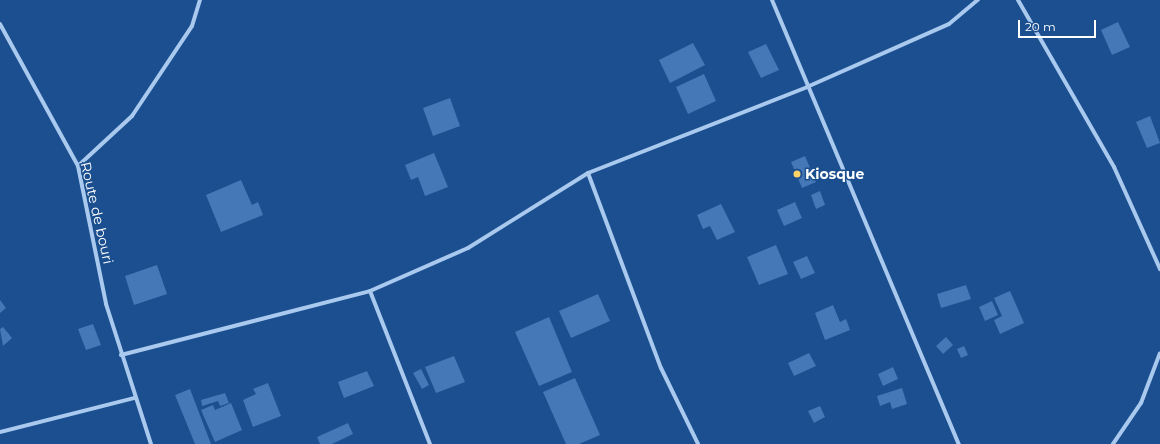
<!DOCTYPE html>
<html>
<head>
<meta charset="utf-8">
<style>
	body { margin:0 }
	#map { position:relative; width:1160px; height:444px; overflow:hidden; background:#1b4f8f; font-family:Montserrat,sans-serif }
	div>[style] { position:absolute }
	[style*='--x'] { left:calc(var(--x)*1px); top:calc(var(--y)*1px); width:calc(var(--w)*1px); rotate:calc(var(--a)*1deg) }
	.building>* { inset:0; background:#4478b7 }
	.minor>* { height:4px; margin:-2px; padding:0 2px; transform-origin:2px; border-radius:2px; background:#a9c9ee }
	.dots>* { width:11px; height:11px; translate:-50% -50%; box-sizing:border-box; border:2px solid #1b4f8f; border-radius:50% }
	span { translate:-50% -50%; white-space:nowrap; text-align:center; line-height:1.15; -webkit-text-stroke:3px #1b4f8f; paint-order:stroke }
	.poi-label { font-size:14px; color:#fff; font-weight:700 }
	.left { translate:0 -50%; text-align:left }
	.street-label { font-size:14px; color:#fff }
	.scale { position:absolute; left:1018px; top:20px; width:78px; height:18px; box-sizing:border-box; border:2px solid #fff; border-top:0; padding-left:5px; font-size:12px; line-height:14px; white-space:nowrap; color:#fff; -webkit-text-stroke:3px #1b4f8f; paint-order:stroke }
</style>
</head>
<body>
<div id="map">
	<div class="building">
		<i style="clip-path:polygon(1118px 22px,1130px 47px,1112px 55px,1101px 30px)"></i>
		<i style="clip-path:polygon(693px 43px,705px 65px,670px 83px,659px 60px)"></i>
		<i style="clip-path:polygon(766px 44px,779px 70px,761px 78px,748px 52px)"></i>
		<i style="clip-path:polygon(704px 74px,716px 101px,688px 114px,676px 87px)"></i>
		<i style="clip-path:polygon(450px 98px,460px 126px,433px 136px,423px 108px)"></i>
		<i style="clip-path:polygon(1150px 116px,1160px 143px,1147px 148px,1136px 122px)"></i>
		<i style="clip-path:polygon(434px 153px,448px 187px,425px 196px,418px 177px,411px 180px,405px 165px)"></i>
		<i style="clip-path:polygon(805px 156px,816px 182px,802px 188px,791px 162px)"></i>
		<i style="clip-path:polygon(241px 180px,252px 205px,258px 202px,263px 215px,221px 232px,206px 195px)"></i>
		<i style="clip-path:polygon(820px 191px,825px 205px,816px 209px,811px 195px)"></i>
		<i style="clip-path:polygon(795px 202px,802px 218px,784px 226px,777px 210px)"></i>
		<i style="clip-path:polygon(721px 204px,735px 232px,717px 240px,710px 226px,703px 229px,697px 215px)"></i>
		<i style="clip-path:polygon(776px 245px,788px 274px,759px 285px,747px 257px)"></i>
		<i style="clip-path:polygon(807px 256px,815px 273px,801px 279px,793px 262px)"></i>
		<i style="clip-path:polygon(157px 265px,167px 294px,134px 305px,125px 276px)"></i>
		<i style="clip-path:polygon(966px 285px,971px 299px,941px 308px,937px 294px)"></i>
		<i style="clip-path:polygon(1010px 291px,1024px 323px,1000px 334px,994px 320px,1002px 316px,994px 298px)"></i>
		<i style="clip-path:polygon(598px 294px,610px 321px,571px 338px,559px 311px)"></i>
		<i style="clip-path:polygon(0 300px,6px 308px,0 313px)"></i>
		<i style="clip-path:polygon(992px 301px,998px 315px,985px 321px,979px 307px)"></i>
		<i style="clip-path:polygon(833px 305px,840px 322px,846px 319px,850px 330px,825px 340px,815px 313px)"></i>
		<i style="clip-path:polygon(549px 317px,572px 372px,539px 386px,515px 332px)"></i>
		<i style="clip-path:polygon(93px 324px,101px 345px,86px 350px,78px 329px)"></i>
		<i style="clip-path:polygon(3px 327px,12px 338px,3px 346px,0 329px)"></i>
		<i style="clip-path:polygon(946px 337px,953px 345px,943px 354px,936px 346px)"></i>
		<i style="clip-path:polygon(964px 346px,968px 355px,961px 358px,957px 349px)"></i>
		<i style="clip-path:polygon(809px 353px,816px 366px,794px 376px,788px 363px)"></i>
		<i style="clip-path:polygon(454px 356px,465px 382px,436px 393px,425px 367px)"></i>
		<i style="clip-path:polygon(893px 367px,898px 379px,883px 386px,878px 374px)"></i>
		<i style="clip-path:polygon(421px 369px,429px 385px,422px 389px,413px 373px)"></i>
		<i style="clip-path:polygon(367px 371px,374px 386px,344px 398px,338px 382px)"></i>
		<i style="clip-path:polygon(575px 378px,600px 435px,579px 444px,566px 444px,543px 392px)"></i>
		<i style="clip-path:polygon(268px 383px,281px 416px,253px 427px,243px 400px,256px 394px,253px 389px)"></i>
		<i style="clip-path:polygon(902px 388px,907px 404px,892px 409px,890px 402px,880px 406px,877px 396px)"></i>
		<i style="clip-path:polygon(190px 389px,211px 444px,195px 444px,175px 395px)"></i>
		<i style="clip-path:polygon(225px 393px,229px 403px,220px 406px,218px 401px,202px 406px,201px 400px)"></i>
		<i style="clip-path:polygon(231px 403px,242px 430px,215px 442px,201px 410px,213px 405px,215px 410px)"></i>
		<i style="clip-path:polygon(820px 406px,825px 417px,814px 423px,808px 411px)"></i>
		<i style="clip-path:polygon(348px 423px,353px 434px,332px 444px,320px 444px,317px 437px)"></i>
	</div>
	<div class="minor">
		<i style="--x:772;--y:0;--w:482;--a:67.2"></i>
		<i style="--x:1018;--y:0;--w:193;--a:60.1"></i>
		<i style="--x:1114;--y:167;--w:112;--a:65.7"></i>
		<i style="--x:0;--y:24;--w:162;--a:61.2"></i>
		<i style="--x:78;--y:166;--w:141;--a:78.5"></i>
		<i style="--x:106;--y:304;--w:147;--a:72.2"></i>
		<i style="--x:78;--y:166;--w:74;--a:-42.8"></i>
		<i style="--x:132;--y:116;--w:108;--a:-56.3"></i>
		<i style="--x:192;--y:26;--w:27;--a:-73"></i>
		<i style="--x:588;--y:173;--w:208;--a:69.5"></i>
		<i style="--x:661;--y:368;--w:85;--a:64"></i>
		<i style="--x:370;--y:291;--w:164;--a:68.6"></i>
		<i style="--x:121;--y:355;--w:257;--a:-14.4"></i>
		<i style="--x:370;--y:291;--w:107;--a:-23.7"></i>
		<i style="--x:468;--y:248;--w:142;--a:-32"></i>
		<i style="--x:588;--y:173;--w:235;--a:-21.4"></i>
		<i style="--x:807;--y:87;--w:155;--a:-23.9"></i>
		<i style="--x:949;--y:24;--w:38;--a:-40"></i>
		<i style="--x:0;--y:432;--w:138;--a:-14.2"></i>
		<i style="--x:1113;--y:444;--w:50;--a:-55.7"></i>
		<i style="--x:1141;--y:403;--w:53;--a:-69.2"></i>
	</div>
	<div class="dots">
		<i style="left:797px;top:174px;background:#ffd166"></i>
	</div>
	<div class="poi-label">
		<span class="left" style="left:805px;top:174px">Kiosque</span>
	</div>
	<div class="street-label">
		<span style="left:97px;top:213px;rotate:77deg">Route de bouri</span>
	</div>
	<div class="scale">20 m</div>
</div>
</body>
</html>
